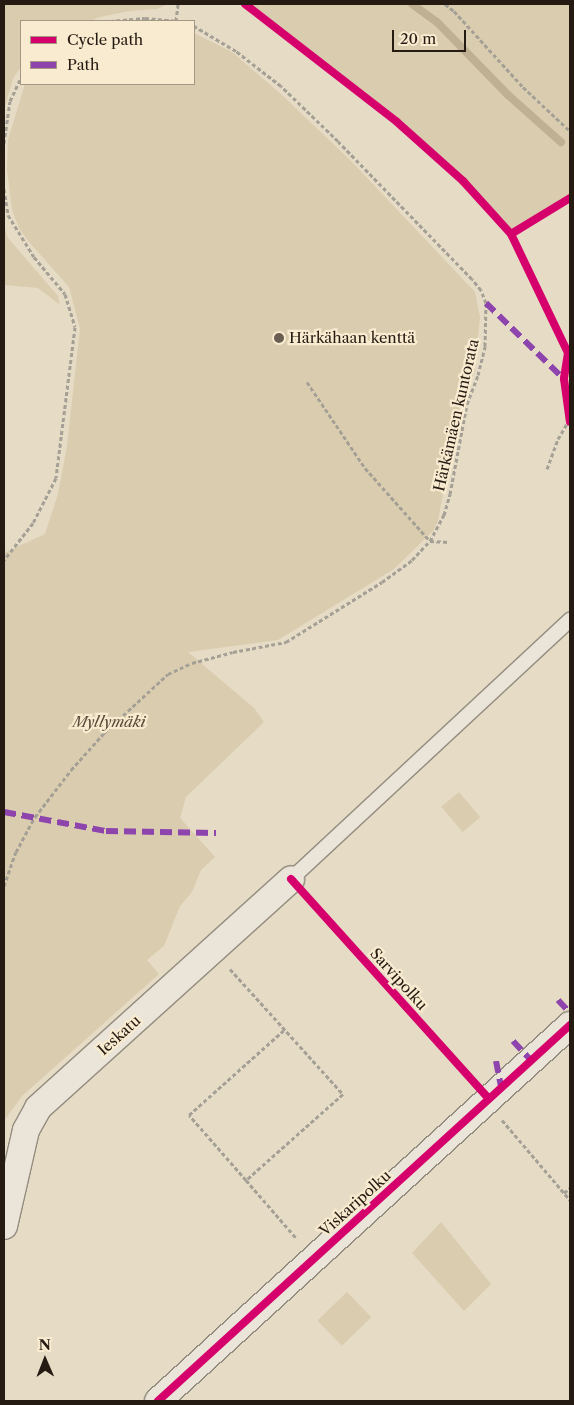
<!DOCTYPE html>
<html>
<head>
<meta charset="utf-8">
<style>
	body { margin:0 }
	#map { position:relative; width:574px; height:1405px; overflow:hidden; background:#e6dbc5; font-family:"Libre Caslon Text",serif }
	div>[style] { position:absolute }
	.green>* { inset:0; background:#daccae; transform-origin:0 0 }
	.stream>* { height:8px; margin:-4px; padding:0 4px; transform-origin:4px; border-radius:4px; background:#bfb094 }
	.path>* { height:3px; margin-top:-1.5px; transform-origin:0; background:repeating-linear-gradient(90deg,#a5a096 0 4px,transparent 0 6.5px) }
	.roads { filter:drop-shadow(1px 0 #938c7f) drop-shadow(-1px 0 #938c7f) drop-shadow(0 1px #938c7f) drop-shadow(0 -1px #938c7f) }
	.service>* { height:14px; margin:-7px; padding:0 7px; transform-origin:7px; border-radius:7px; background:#eae4d9 }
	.minor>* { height:26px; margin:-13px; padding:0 13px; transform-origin:13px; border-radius:13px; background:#eae4d9 }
	.quiet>* { height:6px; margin-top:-3px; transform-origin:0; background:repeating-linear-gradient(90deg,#8e44ad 0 12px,transparent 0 18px) }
	.cycleway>* { height:8px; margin:-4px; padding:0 4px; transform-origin:4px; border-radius:4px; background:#d6006c }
	.dots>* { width:14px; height:14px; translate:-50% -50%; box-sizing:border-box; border:2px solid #f8ebd0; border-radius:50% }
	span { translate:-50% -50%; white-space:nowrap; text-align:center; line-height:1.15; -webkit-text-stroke:4.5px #f8ebd0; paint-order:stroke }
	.poi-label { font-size:15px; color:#251b12 }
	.left { translate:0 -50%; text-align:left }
	.street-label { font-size:15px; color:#251b12 }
	.park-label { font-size:15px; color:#594c3b; font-style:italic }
	.frame { position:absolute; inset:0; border:5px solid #251b12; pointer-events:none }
	.legend { position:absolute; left:20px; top:20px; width:175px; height:65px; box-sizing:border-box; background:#f8ebd0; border:1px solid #a49884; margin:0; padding:6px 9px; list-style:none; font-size:15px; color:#251b12 }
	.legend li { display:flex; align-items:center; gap:10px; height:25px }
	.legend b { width:25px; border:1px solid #a49884 }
	.north { position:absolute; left:20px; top:1335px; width:50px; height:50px; -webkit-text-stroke:4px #f8ebd0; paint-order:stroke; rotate:359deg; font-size:14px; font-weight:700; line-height:20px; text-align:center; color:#251b12 }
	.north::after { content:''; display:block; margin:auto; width:18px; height:22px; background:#251b12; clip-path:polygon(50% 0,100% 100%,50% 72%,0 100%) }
	.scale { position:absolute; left:392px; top:30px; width:74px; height:22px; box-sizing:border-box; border:2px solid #251b12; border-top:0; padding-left:6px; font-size:15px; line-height:18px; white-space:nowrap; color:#251b12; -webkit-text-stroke:4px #f8ebd0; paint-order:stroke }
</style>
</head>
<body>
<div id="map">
	<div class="green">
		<div style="clip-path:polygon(4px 4px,168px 4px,157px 9px,129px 11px,100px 17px,90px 21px,21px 21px,21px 66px,13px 79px,4px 110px)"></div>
		<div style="clip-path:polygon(245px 4px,570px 4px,570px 198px,511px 234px,463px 181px,397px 123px)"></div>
		<div style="clip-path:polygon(194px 33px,232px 52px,282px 95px,352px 162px,475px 292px,480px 317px,475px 370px,458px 413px,438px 521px,433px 531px,394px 569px,278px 640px,188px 652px,254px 708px,264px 722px,186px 797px,180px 818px,215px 857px,201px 870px,192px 892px,180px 906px,164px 946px,147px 960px,159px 974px,22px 1096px,4px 1121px,4px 553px,45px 534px,58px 494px,67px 446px,80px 329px,69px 287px,29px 242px,19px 228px,12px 210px,7px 169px,8px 140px,25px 84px,194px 84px)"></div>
		<div style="clip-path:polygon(4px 226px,8px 238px,58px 296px,60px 305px,38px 288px,4px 285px)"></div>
		<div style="left:459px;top:792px;width:33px;height:23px;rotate:50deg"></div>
		<div style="clip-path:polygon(441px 1222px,491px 1284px,464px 1311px,412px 1253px)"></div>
		<div style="left:347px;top:1292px;width:35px;height:41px;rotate:46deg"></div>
	</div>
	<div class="stream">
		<div style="left:412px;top:4px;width:31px;rotate:36deg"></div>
		<div style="left:437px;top:22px;width:102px;rotate:45.8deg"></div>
		<div style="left:508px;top:95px;width:71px;rotate:41.6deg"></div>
	</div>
	<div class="path">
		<div style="left:445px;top:4px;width:11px;rotate:38deg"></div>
		<div style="left:454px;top:11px;width:103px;rotate:47.8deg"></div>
		<div style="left:523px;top:87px;width:64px;rotate:43.1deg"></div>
		<div style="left:110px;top:21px;width:35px;rotate:-5deg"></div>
		<div style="left:145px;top:18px;width:36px;rotate:5deg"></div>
		<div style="left:176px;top:21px;width:17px;rotate:-83deg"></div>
		<div style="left:4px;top:143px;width:42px;rotate:-81.9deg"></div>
		<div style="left:10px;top:101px;width:26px;rotate:-65deg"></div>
		<div style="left:4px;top:189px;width:26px;rotate:81deg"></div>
		<div style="left:8px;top:215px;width:49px;rotate:58.2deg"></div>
		<div style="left:34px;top:257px;width:48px;rotate:50deg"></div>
		<div style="left:65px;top:294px;width:34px;rotate:73deg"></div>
		<div style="left:75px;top:327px;width:152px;rotate:97.2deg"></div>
		<div style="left:56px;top:478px;width:51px;rotate:117.1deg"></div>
		<div style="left:33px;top:523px;width:47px;rotate:128.1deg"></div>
		<div style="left:307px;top:382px;width:104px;rotate:56deg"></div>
		<div style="left:365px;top:468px;width:98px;rotate:48.3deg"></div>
		<div style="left:430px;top:541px;width:19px;rotate:3deg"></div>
		<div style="left:547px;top:469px;width:32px;rotate:-70deg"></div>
		<div style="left:558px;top:439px;width:22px;rotate:-60deg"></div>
		<div style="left:4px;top:886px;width:36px;rotate:-71deg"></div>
		<div style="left:16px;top:852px;width:40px;rotate:-62deg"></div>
		<div style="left:35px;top:817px;width:59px;rotate:-52.5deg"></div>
		<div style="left:71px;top:770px;width:50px;rotate:-48.3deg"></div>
		<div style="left:104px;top:733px;width:87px;rotate:-42.7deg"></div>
		<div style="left:168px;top:674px;width:26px;rotate:-25deg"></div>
		<div style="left:192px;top:663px;width:42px;rotate:-15deg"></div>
		<div style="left:233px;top:652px;width:54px;rotate:-10.7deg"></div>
		<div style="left:286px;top:642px;width:113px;rotate:-32deg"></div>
		<div style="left:382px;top:582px;width:37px;rotate:-36deg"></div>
		<div style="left:412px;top:560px;width:26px;rotate:-47deg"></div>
		<div style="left:430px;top:541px;width:30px;rotate:-62deg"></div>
		<div style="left:444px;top:515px;width:22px;rotate:-74deg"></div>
		<div style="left:450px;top:494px;width:92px;rotate:-79.3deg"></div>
		<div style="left:467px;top:404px;width:31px;rotate:-69deg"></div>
		<div style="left:478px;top:375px;width:30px;rotate:-76deg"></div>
		<div style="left:485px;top:346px;width:43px;rotate:-88.7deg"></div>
		<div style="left:486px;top:303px;width:14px;rotate:-111deg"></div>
		<div style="left:481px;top:290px;width:14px;rotate:-129deg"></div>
		<div style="left:472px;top:279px;width:192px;rotate:-134.2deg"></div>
		<div style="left:338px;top:141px;width:79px;rotate:-136deg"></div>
		<div style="left:281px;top:86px;width:57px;rotate:-142.1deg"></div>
		<div style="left:236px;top:51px;width:49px;rotate:-149.2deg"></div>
		<div style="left:230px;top:969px;width:169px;rotate:47.9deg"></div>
		<div style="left:343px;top:1094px;width:130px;rotate:138.4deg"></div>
		<div style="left:246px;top:1180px;width:78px;rotate:49.2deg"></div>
		<div style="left:502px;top:1120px;width:105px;rotate:49.6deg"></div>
		<div style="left:246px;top:1180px;width:86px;rotate:-131.2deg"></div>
		<div style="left:189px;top:1115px;width:127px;rotate:-41.8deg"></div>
		<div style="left:564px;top:1193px;width:8px;rotate:-40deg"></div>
	</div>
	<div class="roads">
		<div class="service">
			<div style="left:291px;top:879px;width:381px;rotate:-42.9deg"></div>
		</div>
		<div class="minor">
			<div style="left:4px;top:1226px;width:98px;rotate:-77.1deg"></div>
			<div style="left:26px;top:1130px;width:25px;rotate:-61deg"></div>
			<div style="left:38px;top:1108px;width:341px;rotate:-42.1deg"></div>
			<div style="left:158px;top:1401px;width:558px;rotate:-42.38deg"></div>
		</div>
	</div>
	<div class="quiet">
		<div style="left:486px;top:303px;width:109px;rotate:44.3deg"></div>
		<div style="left:4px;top:812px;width:104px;rotate:10.6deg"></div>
		<div style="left:106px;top:831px;width:110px;rotate:1deg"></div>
		<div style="left:558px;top:1000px;width:18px;rotate:47deg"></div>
		<div style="left:513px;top:1041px;width:26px;rotate:47deg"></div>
		<div style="left:496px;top:1061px;width:25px;rotate:79deg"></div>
	</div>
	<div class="cycleway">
		<div style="left:245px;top:4px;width:192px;rotate:37.8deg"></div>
		<div style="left:397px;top:122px;width:89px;rotate:41.8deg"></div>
		<div style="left:463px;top:181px;width:72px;rotate:47.8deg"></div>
		<div style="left:511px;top:234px;width:132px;rotate:64.4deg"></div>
		<div style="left:568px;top:353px;width:26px;rotate:99deg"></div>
		<div style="left:564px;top:379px;width:43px;rotate:82.1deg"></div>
		<div style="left:511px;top:234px;width:69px;rotate:-31.4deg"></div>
		<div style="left:291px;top:879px;width:295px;rotate:48deg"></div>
		<div style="left:158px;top:1401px;width:558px;rotate:-42.38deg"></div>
	</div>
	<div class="dots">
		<div style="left:279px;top:338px;background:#695e51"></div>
	</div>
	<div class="poi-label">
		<span class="left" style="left:289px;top:338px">Härkähaan kenttä</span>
	</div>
	<div class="street-label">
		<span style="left:456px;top:415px;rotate:-77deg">Härkämäen kuntorata</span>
		<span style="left:399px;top:979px;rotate:48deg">Sarvipolku</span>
		<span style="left:119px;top:1035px;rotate:-42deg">Ieskatu</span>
		<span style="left:355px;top:1203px;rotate:-42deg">Viskaripolku</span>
	</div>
	<div class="park-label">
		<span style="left:109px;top:722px">Myllymäki</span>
	</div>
	<div class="frame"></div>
	<ul class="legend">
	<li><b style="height:6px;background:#d6006c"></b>Cycle path</li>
	<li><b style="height:6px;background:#8e44ad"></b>Path</li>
	</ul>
	<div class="north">N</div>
	<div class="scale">20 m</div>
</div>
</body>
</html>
